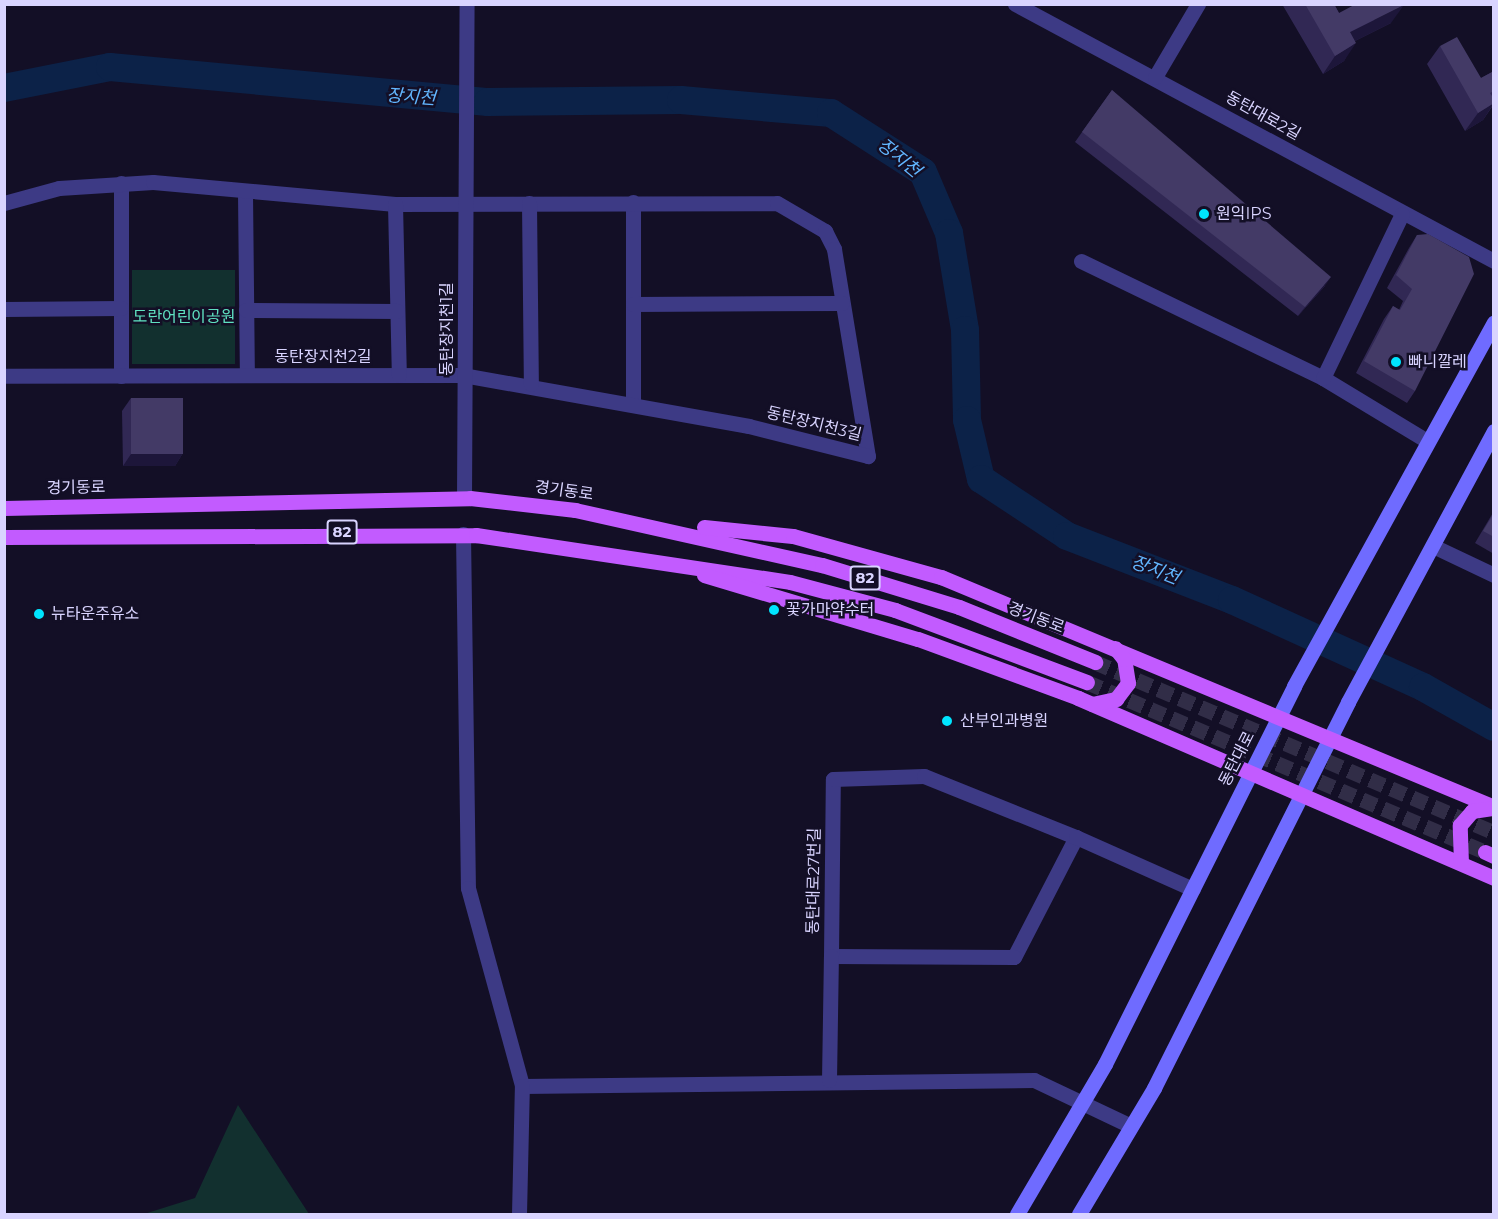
<!DOCTYPE html>
<html>
<head>
<meta charset="utf-8">
<style>
	body { margin:0 }
	#map { position:relative; width:1498px; height:1219px; overflow:hidden; background:#130f26; font-family:Montserrat,"Noto Sans KR",sans-serif }
	div>[style] { position:absolute }
	.green>* { inset:0; background:#12302f; transform-origin:0 0 }
	.river>* { height:28px; margin:-14px; padding:0 14px; transform-origin:14px; border-radius:14px; background:#0c2248 }
	.primary-tunnel>* { height:15px; margin-top:-7.5px; transform-origin:0; background:repeating-linear-gradient(90deg,#312d47 0 15px,transparent 0 23px) }
	.street>* { height:15px; margin:-7.5px; padding:0 7.5px; transform-origin:7.5px; border-radius:7.5px; background:#3d3a85 }
	.secondary>* { height:15px; margin:-7.5px; padding:0 7.5px; transform-origin:7.5px; border-radius:7.5px; background:#6f6bff }
	.primary>* { height:15px; margin:-7.5px; padding:0 7.5px; transform-origin:7.5px; border-radius:7.5px; background:#c25bff }
	.wall>* { inset:0; background:#312854 }
	.shaded-wall>* { inset:0; background:#1d163a }
	.building>* { inset:0; background:#433a66; transform-origin:0 0 }
	.dots>* { width:16px; height:16px; translate:-50% -50%; box-sizing:border-box; border:3px solid #130f26; border-radius:50% }
	span { translate:-50% -50%; white-space:nowrap; text-align:center; line-height:1.15; -webkit-text-stroke:5px #130f26; paint-order:stroke }
	.shield-label span { padding:2px 4px; background:#130f26; border:2px solid; border-radius:4px; -webkit-text-stroke-width:0 }
	.shield-label { font-size:15px; color:#d9d4ff; font-weight:700 }
	.street-label { font-size:16px; color:#d9d4ff }
	.poi-label { font-size:16px; color:#d9d4ff }
	.left { translate:0 -50%; text-align:left }
	.park-label { font-size:16px; color:#5fe0c0 }
	.water-label { font-size:18px; color:#62b6ff; font-style:italic }
	.frame { position:absolute; inset:0; border:6px solid #d9d4ff; pointer-events:none }
</style>
</head>
<body>
<div id="map">
	<div class="green">
		<div style="left:132px;top:270px;width:103px;height:94px"></div>
		<div style="clip-path:polygon(238px 1105px,309px 1214px,144px 1214px,195px 1198px)"></div>
	</div>
	<div class="river">
		<div style="left:4px;top:88px;width:108px;rotate:-11.2deg"></div>
		<div style="left:110px;top:67px;width:380px;rotate:5.3deg"></div>
		<div style="left:488px;top:102px;width:193px;rotate:-0.6deg"></div>
		<div style="left:681px;top:100px;width:151px;rotate:5deg"></div>
		<div style="left:831px;top:113px;width:109px;rotate:32.7deg"></div>
		<div style="left:923px;top:172px;width:66px;rotate:66.9deg"></div>
		<div style="left:949px;top:233px;width:98px;rotate:80.6deg"></div>
		<div style="left:965px;top:330px;width:90px;rotate:88.7deg"></div>
		<div style="left:967px;top:420px;width:61px;rotate:76.7deg"></div>
		<div style="left:981px;top:479px;width:103px;rotate:33.5deg"></div>
		<div style="left:1067px;top:536px;width:177px;rotate:21.2deg"></div>
		<div style="left:1232px;top:600px;width:210px;rotate:24.5deg"></div>
		<div style="left:1423px;top:687px;width:81px;rotate:29.4deg"></div>
	</div>
	<div class="primary-tunnel">
		<div style="left:1095px;top:662px;width:434px;rotate:23.1deg"></div>
		<div style="left:1087px;top:682px;width:433px;rotate:23.1deg"></div>
	</div>
	<div class="street">
		<div style="left:1015px;top:4px;width:544px;rotate:28.22deg"></div>
		<div style="left:1155px;top:77px;width:85px;rotate:-59.5deg"></div>
		<div style="left:121px;top:183px;width:193px;rotate:90deg"></div>
		<div style="left:245px;top:193px;width:182px;rotate:89.4deg"></div>
		<div style="left:633px;top:202px;width:202px;rotate:90deg"></div>
		<div style="left:4px;top:203px;width:57px;rotate:-15.3deg"></div>
		<div style="left:59px;top:188px;width:94px;rotate:-3.7deg"></div>
		<div style="left:153px;top:182px;width:243px;rotate:5.2deg"></div>
		<div style="left:395px;top:204px;width:382px;rotate:-0.1deg"></div>
		<div style="left:777px;top:203px;width:56px;rotate:30.3deg"></div>
		<div style="left:825px;top:231px;width:20px;rotate:63deg"></div>
		<div style="left:834px;top:249px;width:210px;rotate:80.7deg"></div>
		<div style="left:868px;top:456px;width:123px;rotate:-165.9deg"></div>
		<div style="left:749px;top:426px;width:290px;rotate:-169.9deg"></div>
		<div style="left:464px;top:375px;width:460px;rotate:179.9deg"></div>
		<div style="left:529px;top:203px;width:181px;rotate:89.4deg"></div>
		<div style="left:395px;top:204px;width:171px;rotate:88.7deg"></div>
		<div style="left:1081px;top:261px;width:269px;rotate:25.8deg"></div>
		<div style="left:1323px;top:378px;width:122px;rotate:31.2deg"></div>
		<div style="left:633px;top:304px;width:209px;rotate:-0.3deg"></div>
		<div style="left:4px;top:309px;width:117px;rotate:-0.5deg"></div>
		<div style="left:246px;top:310px;width:151px;rotate:0.4deg"></div>
		<div style="left:1323px;top:378px;width:182px;rotate:-64.3deg"></div>
		<div style="left:464px;top:498px;width:494px;rotate:-89.7deg"></div>
		<div style="left:463px;top:534px;width:354px;rotate:89.2deg"></div>
		<div style="left:468px;top:888px;width:205px;rotate:74.7deg"></div>
		<div style="left:522px;top:1086px;width:512px;rotate:-0.67deg"></div>
		<div style="left:1034px;top:1080px;width:107px;rotate:25.4deg"></div>
		<div style="left:1433px;top:546px;width:68px;rotate:25.4deg"></div>
		<div style="left:1076px;top:837px;width:135px;rotate:117.3deg"></div>
		<div style="left:1014px;top:957px;width:183px;rotate:-179.7deg"></div>
		<div style="left:831px;top:956px;width:177px;rotate:-89.4deg"></div>
		<div style="left:833px;top:779px;width:91px;rotate:-1.9deg"></div>
		<div style="left:924px;top:776px;width:164px;rotate:21.9deg"></div>
		<div style="left:1076px;top:837px;width:128px;rotate:24deg"></div>
		<div style="left:829px;top:1080px;width:124px;rotate:-89.1deg"></div>
		<div style="left:519px;top:1214px;width:128px;rotate:-88.7deg"></div>
	</div>
	<div class="secondary">
		<div style="left:1017px;top:1214px;width:174px;rotate:-59.6deg"></div>
		<div style="left:1105px;top:1064px;width:423px;rotate:-63.4deg"></div>
		<div style="left:1294px;top:686px;width:415px;rotate:-61.2deg"></div>
		<div style="left:1079px;top:1214px;width:147px;rotate:-59.2deg"></div>
		<div style="left:1154px;top:1088px;width:432px;rotate:-63.3deg"></div>
		<div style="left:1348px;top:702px;width:308px;rotate:-61.7deg"></div>
	</div>
	<div class="primary">
		<div style="left:4px;top:508px;width:466px;rotate:-1.2deg"></div>
		<div style="left:470px;top:498px;width:106px;rotate:6.5deg"></div>
		<div style="left:575px;top:510px;width:253px;rotate:12.6deg"></div>
		<div style="left:822px;top:565px;width:143px;rotate:17deg"></div>
		<div style="left:959px;top:607px;width:147px;rotate:22deg"></div>
		<div style="left:704px;top:527px;width:89px;rotate:5.8deg"></div>
		<div style="left:793px;top:536px;width:154px;rotate:15.5deg"></div>
		<div style="left:941px;top:577px;width:599px;rotate:22.58deg"></div>
		<div style="left:4px;top:537px;width:472px;rotate:-0.2deg"></div>
		<div style="left:476px;top:535px;width:317px;rotate:8.5deg"></div>
		<div style="left:790px;top:582px;width:109px;rotate:14.9deg"></div>
		<div style="left:895px;top:610px;width:205px;rotate:20.6deg"></div>
		<div style="left:704px;top:575px;width:223px;rotate:16.7deg"></div>
		<div style="left:918px;top:639px;width:171px;rotate:20.2deg"></div>
		<div style="left:1078px;top:698px;width:453px;rotate:23.4deg"></div>
		<div style="left:1092px;top:704px;width:25px;rotate:-12deg"></div>
		<div style="left:1116px;top:699px;width:20px;rotate:-53deg"></div>
		<div style="left:1128px;top:683px;width:24px;rotate:-99deg"></div>
		<div style="left:1124px;top:659px;width:14px;rotate:-129deg"></div>
		<div style="left:1485px;top:852px;width:10px;rotate:24deg"></div>
		<div style="left:1461px;top:863px;width:38px;rotate:-92deg"></div>
		<div style="left:1460px;top:825px;width:18px;rotate:-49deg"></div>
		<div style="left:1472px;top:811px;width:22px;rotate:-8deg"></div>
	</div>
	<div class="wall">
		<div style="clip-path:polygon(1282px 4px,1334px 4px,1339px 13px,1391px 23px,1355px 41px,1344px 61px,1323px 74px)"></div>
		<div style="clip-path:polygon(1440px 46px,1481px 78px,1494px 71px,1494px 104px,1483px 120px,1465px 131px,1427px 64px)"></div>
		<div style="clip-path:polygon(1112px 90px,1325px 286px,1298px 316px,1075px 142px)"></div>
		<div style="clip-path:polygon(1417px 235px,1415px 391px,1407px 403px,1356px 373px,1384px 319px,1393px 306px,1399px 310px,1403px 301px,1387px 288px,1409px 248px)"></div>
		<div style="clip-path:polygon(131px 398px,183px 453px,175px 466px,123px 466px,122px 411px)"></div>
		<div style="clip-path:polygon(1494px 511px,1494px 554px,1475px 543px)"></div>
	</div>
	<div class="shaded-wall">
		<div style="clip-path:polygon(1404px 5px,1391px 23px,1337px 50px,1350px 32px)"></div>
		<div style="clip-path:polygon(1356px 43px,1344px 61px,1323px 74px,1335px 56px)"></div>
		<div style="clip-path:polygon(1494px 103px,1483px 120px,1465px 131px,1478px 113px)"></div>
		<div style="clip-path:polygon(1331px 277px,1325px 286px,1298px 316px,1305px 307px)"></div>
		<div style="clip-path:polygon(183px 453px,175px 466px,123px 466px,131px 454px)"></div>
	</div>
	<div class="building">
		<div style="clip-path:polygon(1305px 4px,1334px 4px,1339px 13px,1356px 4px,1404px 5px,1350px 32px,1356px 43px,1335px 56px)"></div>
		<div style="clip-path:polygon(1457px 37px,1481px 78px,1494px 71px,1494px 91px,1490px 93px,1494px 99px,1494px 103px,1478px 113px,1440px 46px)"></div>
		<div style="clip-path:polygon(1112px 90px,1331px 277px,1305px 307px,1082px 132px)"></div>
		<div style="clip-path:polygon(1428px 234px,1469px 257px,1474px 274px,1415px 391px,1364px 361px,1393px 306px,1400px 310px,1412px 289px,1396px 275px,1417px 235px)"></div>
		<div style="left:131px;top:398px;width:52px;height:56px"></div>
		<div style="clip-path:polygon(1494px 513px,1494px 537px,1483px 531px)"></div>
	</div>
	<div class="dots">
		<div style="left:1204px;top:214px;background:#00e5ff"></div>
		<div style="left:1396px;top:362px;background:#00e5ff"></div>
		<div style="left:774px;top:610px;background:#00e5ff"></div>
		<div style="left:39px;top:614px;background:#00e5ff"></div>
		<div style="left:947px;top:721px;background:#00e5ff"></div>
	</div>
	<div class="shield-label">
		<span style="left:342px;top:532px">82</span>
		<span style="left:865px;top:578px">82</span>
	</div>
	<div class="street-label">
		<span style="left:1263px;top:116px;rotate:29deg">동탄대로2길</span>
		<span style="left:447px;top:329px;rotate:-90deg">동탄장지천1길</span>
		<span style="left:323px;top:357px">동탄장지천2길</span>
		<span style="left:814px;top:424px;rotate:14deg">동탄장지천3길</span>
		<span style="left:76px;top:488px;rotate:-1deg">경기동로</span>
		<span style="left:564px;top:491px;rotate:8deg">경기동로</span>
		<span style="left:1036px;top:618px;rotate:21deg">경기동로</span>
		<span style="left:1237px;top:759px;rotate:-63deg">동탄대로</span>
		<span style="left:814px;top:881px;rotate:-89deg">동탄대로27번길</span>
	</div>
	<div class="poi-label">
		<span class="left" style="left:1216px;top:214px">원익IPS</span>
		<span class="left" style="left:1408px;top:362px">빠니깔레</span>
		<span class="left" style="left:786px;top:610px">꽃가마약수터</span>
		<span class="left" style="left:51px;top:614px">뉴타운주유소</span>
		<span class="left" style="left:960px;top:721px">산부인과병원</span>
	</div>
	<div class="park-label">
		<span style="left:184px;top:317px">도란어린이공원</span>
	</div>
	<div class="water-label">
		<span style="left:411px;top:97px;rotate:4deg">장지천</span>
		<span style="left:899px;top:158px;rotate:39deg">장지천</span>
		<span style="left:1155px;top:570px;rotate:21deg">장지천</span>
	</div>
	<div class="frame"></div>
</div>
</body>
</html>
